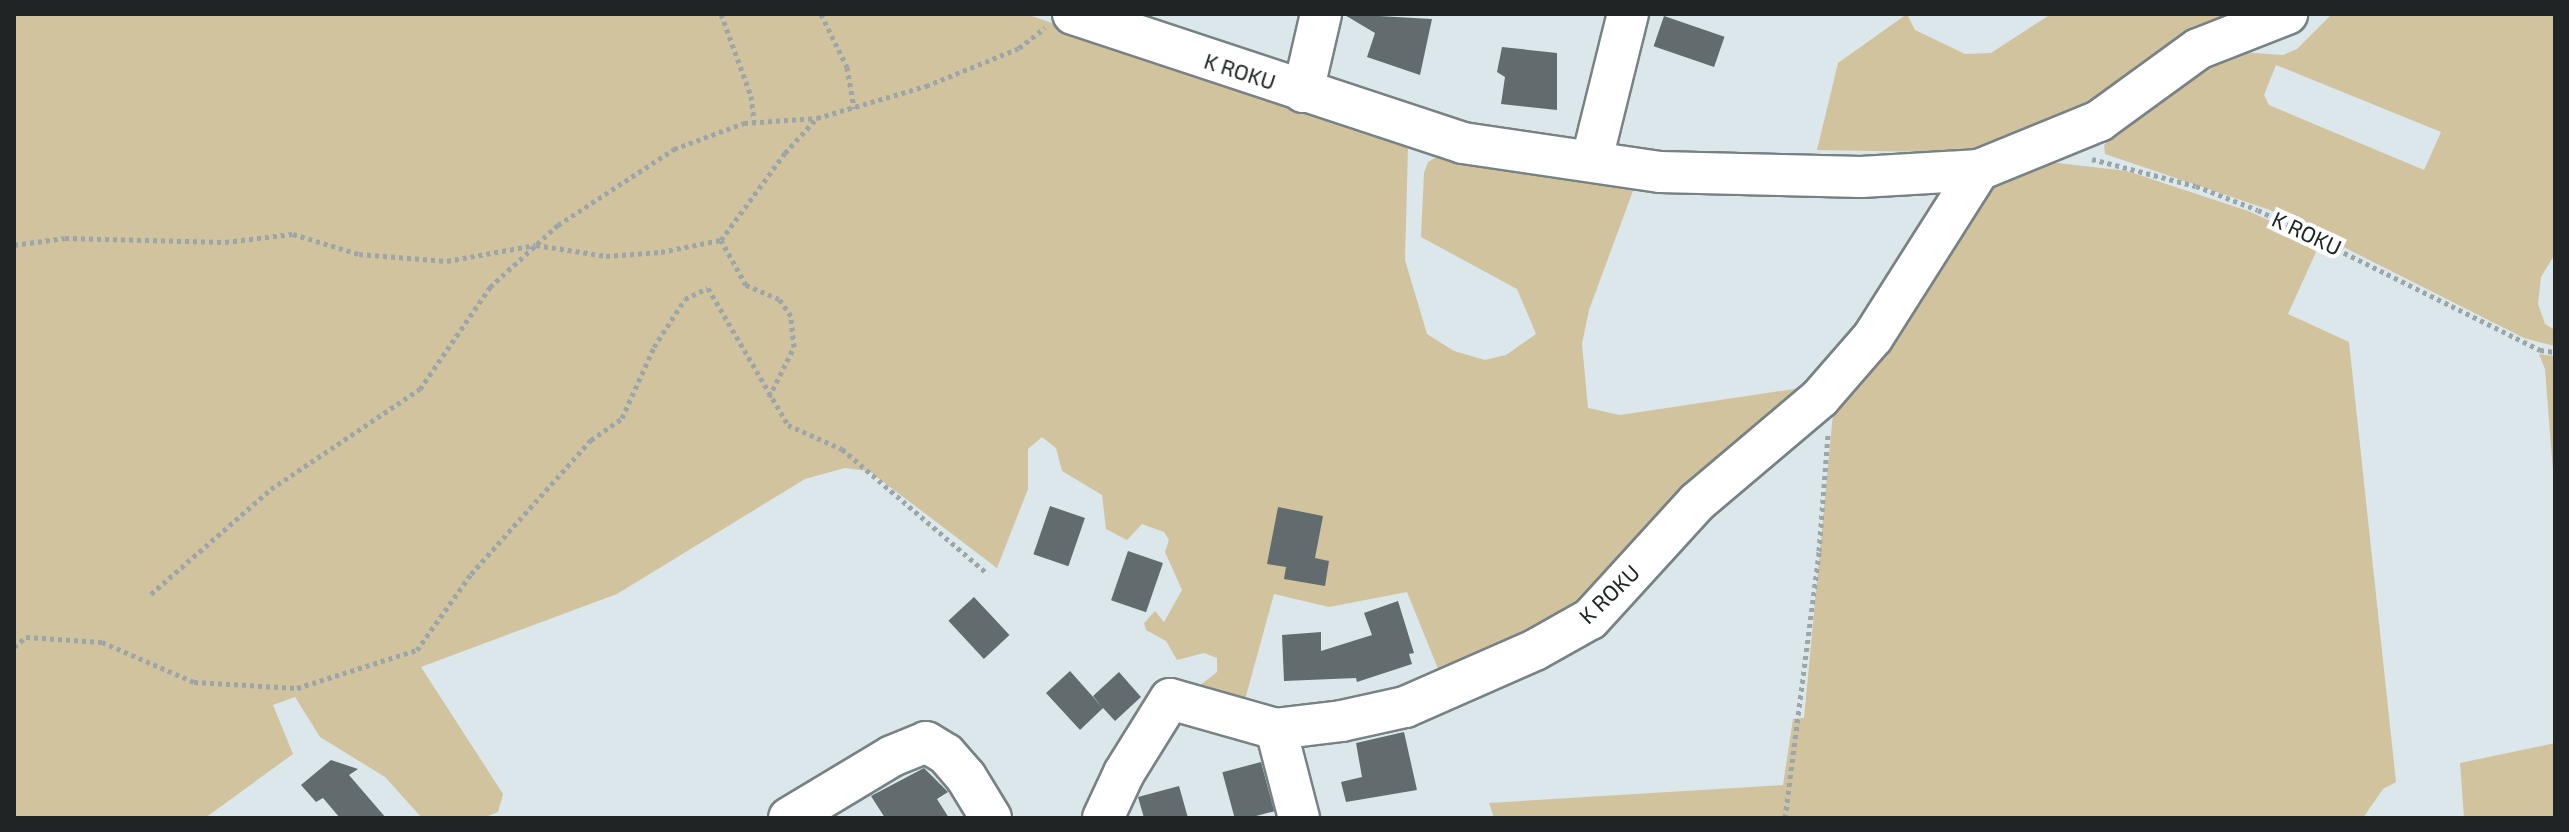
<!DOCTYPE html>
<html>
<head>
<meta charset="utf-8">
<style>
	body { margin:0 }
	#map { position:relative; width:2569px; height:832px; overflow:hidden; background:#dbe7ea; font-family:"Exo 2",sans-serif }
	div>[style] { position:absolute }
	.green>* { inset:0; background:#d1c39e }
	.building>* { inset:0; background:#626c6f; transform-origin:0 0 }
	.path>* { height:5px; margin-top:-2.5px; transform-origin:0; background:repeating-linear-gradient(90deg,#9ca5a8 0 4px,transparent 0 8px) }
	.roads { filter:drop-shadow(2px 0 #788285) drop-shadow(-2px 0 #788285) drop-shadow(0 2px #788285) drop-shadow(0 -2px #788285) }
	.minor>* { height:40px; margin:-20px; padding:0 20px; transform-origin:20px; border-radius:20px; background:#fff }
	span { translate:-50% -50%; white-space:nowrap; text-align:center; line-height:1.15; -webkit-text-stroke:8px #fff; paint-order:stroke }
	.street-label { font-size:22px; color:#202425 }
	.frame { position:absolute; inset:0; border:16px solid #202425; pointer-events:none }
</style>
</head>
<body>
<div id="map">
	<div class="green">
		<div style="clip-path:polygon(14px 14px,1026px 14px,1408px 147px,1405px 260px,1427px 334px,1454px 351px,1485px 360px,1506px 355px,1536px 334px,1517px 289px,1421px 237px,1424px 173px,1428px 162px,1440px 155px,1637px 180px,1589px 310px,1582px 344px,1588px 408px,1620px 415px,1821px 385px,1570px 623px,1443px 681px,1407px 592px,1329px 607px,1274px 594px,1243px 707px,1194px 690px,1217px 672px,1217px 658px,1204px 653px,1177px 660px,1166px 641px,1146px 630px,1144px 623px,1155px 611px,1164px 622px,1182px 590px,1165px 552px,1169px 540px,1164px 532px,1142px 524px,1127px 540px,1106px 529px,1102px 495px,1062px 471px,1056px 448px,1042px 437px,1028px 449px,1028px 489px,997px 568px,869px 471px,845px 468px,805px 479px,617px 594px,421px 667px,503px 794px,498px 812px,483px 818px,422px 818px,385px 777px,320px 737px,295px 697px,273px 705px,293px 754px,205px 818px,14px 818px)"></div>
		<div style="clip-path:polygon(1907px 14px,1915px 30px,1965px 54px,1991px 53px,2051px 14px,2234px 14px,2175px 42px,2067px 118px,1988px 153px,1817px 150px,1838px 63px)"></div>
		<div style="clip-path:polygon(evenodd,2332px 14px,2555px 14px,2555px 254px,2541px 277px,2538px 304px,2545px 324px,2555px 330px,2555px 346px,2524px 338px,2270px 210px,2105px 154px,2104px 145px,2126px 124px,2221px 60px,2241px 52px,2283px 55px,2297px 49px,2332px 14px,2276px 65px,2441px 132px,2424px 170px,2269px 105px,2264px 95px,2276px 65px)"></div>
		<div style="clip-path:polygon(2049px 162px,2127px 171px,2248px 211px,2320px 243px,2288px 314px,2349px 342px,2396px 782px,2383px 789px,2363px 818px,1494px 818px,1489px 803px,1783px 785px,1793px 719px,1804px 718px,1834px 403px,1958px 220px,2000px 183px)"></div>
		<div style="clip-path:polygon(2539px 354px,2555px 356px,2555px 497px,2545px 369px)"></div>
		<div style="clip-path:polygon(2555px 743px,2555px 818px,2464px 818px,2460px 763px)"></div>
	</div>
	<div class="building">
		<div style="clip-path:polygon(1343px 14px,1432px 19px,1420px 75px,1367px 57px,1375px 33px)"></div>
		<div style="left:1664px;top:16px;width:64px;height:32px;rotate:19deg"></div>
		<div style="clip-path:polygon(1502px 47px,1557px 53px,1557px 110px,1501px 104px,1505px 77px,1497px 72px)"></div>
		<div style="left:1050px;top:506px;width:37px;height:51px;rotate:19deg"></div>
		<div style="clip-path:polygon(1278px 507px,1323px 516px,1315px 558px,1329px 561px,1325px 586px,1284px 579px,1286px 567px,1267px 564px)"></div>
		<div style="left:1128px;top:551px;width:37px;height:52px;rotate:19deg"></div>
		<div style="left:974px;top:597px;width:52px;height:35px;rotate:47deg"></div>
		<div style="clip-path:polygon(1398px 601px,1414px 653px,1409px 654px,1412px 664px,1357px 682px,1356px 678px,1284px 681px,1282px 635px,1321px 632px,1321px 651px,1372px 635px,1364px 613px)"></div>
		<div style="clip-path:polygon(1070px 671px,1102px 707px,1093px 696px,1119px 672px,1141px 697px,1115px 721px,1103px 708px,1080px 730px,1046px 693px)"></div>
		<div style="clip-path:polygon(1404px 732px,1417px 790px,1346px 802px,1341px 782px,1362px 777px,1356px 743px)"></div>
		<div style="clip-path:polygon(331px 760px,358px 769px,349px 775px,386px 818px,340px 818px,323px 798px,316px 802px,301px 785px)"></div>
		<div style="left:1261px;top:762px;width:51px;height:40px;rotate:75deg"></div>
		<div style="clip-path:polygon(924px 768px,948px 792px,937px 799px,949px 818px,885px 818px,871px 796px)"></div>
		<div style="clip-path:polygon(1179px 786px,1188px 818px,1144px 818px,1138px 797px)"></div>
	</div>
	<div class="path">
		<div style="left:721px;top:14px;width:87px;rotate:69.9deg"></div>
		<div style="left:751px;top:96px;width:26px;rotate:83deg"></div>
		<div style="left:821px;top:14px;width:59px;rotate:63.9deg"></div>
		<div style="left:847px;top:67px;width:42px;rotate:80.3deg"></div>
		<div style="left:2092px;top:159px;width:107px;rotate:14.6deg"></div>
		<div style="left:2196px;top:186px;width:66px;rotate:21.2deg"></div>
		<div style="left:2258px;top:210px;width:315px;rotate:26.4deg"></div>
		<div style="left:2540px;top:350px;width:15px;rotate:8deg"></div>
		<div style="left:14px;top:245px;width:51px;rotate:-7.8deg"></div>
		<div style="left:65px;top:238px;width:160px;rotate:1.4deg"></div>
		<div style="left:225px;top:242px;width:68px;rotate:-6.7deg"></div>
		<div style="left:293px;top:234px;width:69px;rotate:16.9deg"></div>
		<div style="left:359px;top:254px;width:88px;rotate:4.5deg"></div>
		<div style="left:447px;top:261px;width:90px;rotate:-10.2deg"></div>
		<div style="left:536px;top:245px;width:71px;rotate:8.9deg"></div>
		<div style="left:606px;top:256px;width:55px;rotate:-4.2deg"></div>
		<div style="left:661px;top:252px;width:61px;rotate:-11.3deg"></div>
		<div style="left:769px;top:397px;width:56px;rotate:-63.4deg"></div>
		<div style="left:794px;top:347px;width:31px;rotate:-96deg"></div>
		<div style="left:791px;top:316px;width:21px;rotate:-125deg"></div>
		<div style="left:779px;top:299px;width:36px;rotate:-157deg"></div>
		<div style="left:746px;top:285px;width:51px;rotate:-119.1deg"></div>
		<div style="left:721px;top:240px;width:108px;rotate:-53.7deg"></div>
		<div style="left:785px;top:153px;width:47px;rotate:-47.6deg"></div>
		<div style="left:817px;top:118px;width:114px;rotate:-16.4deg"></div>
		<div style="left:926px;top:86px;width:100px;rotate:-22.2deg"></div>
		<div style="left:1019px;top:48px;width:33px;rotate:-38deg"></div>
		<div style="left:151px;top:594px;width:159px;rotate:-41.2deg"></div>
		<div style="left:271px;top:489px;width:179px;rotate:-33.9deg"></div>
		<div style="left:420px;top:389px;width:124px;rotate:-55.5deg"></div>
		<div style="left:490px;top:287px;width:92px;rotate:-42.4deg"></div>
		<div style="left:558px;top:225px;width:139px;rotate:-33.2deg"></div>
		<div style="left:674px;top:149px;width:75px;rotate:-20.4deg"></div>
		<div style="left:744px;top:123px;width:73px;rotate:-3.9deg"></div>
		<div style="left:14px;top:647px;width:16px;rotate:-40deg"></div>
		<div style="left:26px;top:637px;width:76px;rotate:3.8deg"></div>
		<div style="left:102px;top:642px;width:100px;rotate:23.5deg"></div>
		<div style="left:194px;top:682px;width:103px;rotate:3.3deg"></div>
		<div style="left:297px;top:688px;width:126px;rotate:-17.6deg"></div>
		<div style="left:417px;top:650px;width:93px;rotate:-54.6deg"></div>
		<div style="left:471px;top:574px;width:180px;rotate:-48.2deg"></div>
		<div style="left:591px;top:440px;width:38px;rotate:-35deg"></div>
		<div style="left:622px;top:418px;width:78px;rotate:-65.7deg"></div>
		<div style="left:654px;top:347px;width:57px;rotate:-57.1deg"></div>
		<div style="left:685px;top:299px;width:25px;rotate:-26deg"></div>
		<div style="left:708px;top:288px;width:159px;rotate:59.7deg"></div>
		<div style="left:788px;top:425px;width:59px;rotate:24deg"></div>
		<div style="left:842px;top:449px;width:192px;rotate:40.6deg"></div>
		<div style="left:1785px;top:818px;width:269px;rotate:-82.7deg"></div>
		<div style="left:1819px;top:551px;width:118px;rotate:-85.6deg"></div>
	</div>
	<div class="roads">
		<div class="minor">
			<div style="left:1073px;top:14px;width:411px;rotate:18.3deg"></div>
			<div style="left:1463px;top:143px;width:199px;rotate:8.4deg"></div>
			<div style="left:1660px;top:172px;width:201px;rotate:1.4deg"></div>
			<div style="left:1861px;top:177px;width:118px;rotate:-3.4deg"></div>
			<div style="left:1979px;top:170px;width:198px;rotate:122.4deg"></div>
			<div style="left:1873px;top:337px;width:81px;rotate:131deg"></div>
			<div style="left:1820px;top:398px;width:161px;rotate:139.8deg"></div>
			<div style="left:1697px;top:502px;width:159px;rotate:132.4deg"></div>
			<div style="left:1590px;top:619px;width:63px;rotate:150.6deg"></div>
			<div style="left:1535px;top:650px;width:142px;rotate:156.3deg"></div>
			<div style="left:1405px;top:707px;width:65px;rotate:167.5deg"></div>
			<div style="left:1342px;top:721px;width:66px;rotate:173.1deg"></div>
			<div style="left:1276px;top:729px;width:110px;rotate:-164.2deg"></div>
			<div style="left:1170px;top:699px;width:87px;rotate:121.9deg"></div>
			<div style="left:1124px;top:773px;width:50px;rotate:115deg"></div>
			<div style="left:1303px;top:92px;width:80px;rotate:-77deg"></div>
			<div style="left:1592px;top:159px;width:149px;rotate:-76.1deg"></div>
			<div style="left:1979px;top:170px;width:130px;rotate:-22.2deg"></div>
			<div style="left:2099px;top:121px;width:122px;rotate:-36deg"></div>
			<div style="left:2198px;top:49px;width:96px;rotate:-21.5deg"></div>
			<div style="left:1276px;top:729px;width:92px;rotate:75.5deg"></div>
			<div style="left:789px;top:818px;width:120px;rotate:-31deg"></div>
			<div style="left:892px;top:756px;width:37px;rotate:-22deg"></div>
			<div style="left:926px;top:742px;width:23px;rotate:31deg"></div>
			<div style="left:946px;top:754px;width:30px;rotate:49deg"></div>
			<div style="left:966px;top:777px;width:48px;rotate:58.6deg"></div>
		</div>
	</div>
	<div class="street-label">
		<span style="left:1240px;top:71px;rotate:18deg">K ROKU</span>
		<span style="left:2307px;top:233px;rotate:25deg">K ROKU</span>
		<span style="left:1609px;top:594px;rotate:-44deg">K ROKU</span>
	</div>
	<div class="frame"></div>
</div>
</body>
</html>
